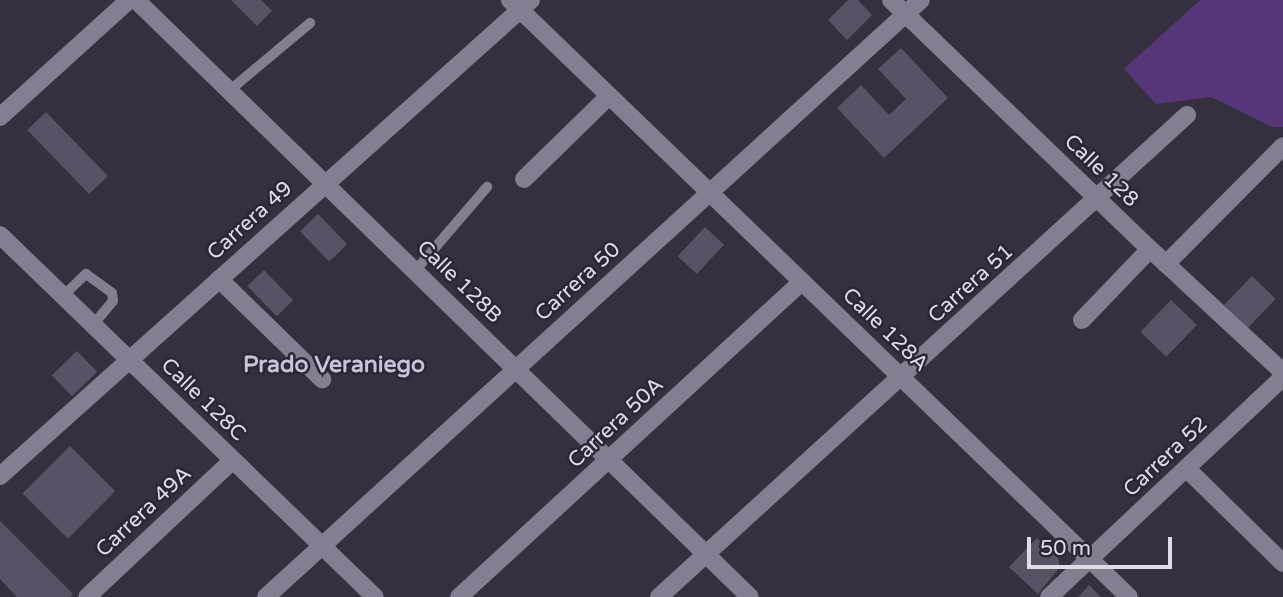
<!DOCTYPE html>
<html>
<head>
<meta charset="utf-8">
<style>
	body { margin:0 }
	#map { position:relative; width:1283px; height:597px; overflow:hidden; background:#362f3f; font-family:"Varela Round",sans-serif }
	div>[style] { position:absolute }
	.green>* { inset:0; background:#563679 }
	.building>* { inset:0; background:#595264; transform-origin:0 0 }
	.lane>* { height:10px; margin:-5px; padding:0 5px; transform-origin:5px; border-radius:5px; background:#857d90 }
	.street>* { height:18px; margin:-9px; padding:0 9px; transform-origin:9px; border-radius:9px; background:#857d90 }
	span { translate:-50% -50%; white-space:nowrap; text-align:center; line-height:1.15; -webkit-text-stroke:5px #2c2535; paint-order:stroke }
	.street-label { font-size:21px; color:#e0dce7 }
	.neighbourhood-label { font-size:23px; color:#cbc2d8; font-weight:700 }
	.scale { position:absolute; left:1027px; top:537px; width:145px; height:32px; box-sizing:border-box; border:4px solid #e0dce7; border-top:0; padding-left:9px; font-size:21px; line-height:24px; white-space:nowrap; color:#e0dce7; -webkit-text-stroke:5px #2c2535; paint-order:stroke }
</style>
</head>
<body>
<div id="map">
	<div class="green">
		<div style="clip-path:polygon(1200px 0,1283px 0,1283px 127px,1272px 127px,1211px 97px,1156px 104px,1124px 69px)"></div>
	</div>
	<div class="building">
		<div style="clip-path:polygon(231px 0,261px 0,272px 11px,257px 26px)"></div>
		<div style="clip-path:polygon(848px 0,858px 0,872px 15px,847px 40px,828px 20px)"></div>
		<div style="clip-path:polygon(901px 48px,948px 98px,884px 158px,837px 108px,861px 85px,889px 115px,906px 99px,878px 69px)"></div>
		<div style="left:46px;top:112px;width:89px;height:26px;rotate:46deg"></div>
		<div style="left:318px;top:214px;width:42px;height:25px;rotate:46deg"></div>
		<div style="left:705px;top:227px;width:26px;height:40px;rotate:43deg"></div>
		<div style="left:264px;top:270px;width:42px;height:23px;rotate:46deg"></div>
		<div style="left:1252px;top:276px;width:33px;height:40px;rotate:44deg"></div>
		<div style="left:1171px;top:300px;width:36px;height:44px;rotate:44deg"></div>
		<div style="left:77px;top:351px;width:29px;height:35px;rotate:46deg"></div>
		<div style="left:70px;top:446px;width:64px;height:67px;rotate:45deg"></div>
		<div style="clip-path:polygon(0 521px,73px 594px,70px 597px,17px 597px,0 579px)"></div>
		<div style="clip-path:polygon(1037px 538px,1058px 558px,1060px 567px,1038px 594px,1009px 567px)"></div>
		<div style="clip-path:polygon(1089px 585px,1101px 597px,1078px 597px)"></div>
	</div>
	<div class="lane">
		<div style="left:229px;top:91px;width:106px;rotate:-40deg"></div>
		<div style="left:415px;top:271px;width:111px;rotate:-49.4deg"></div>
		<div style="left:63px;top:296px;width:32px;rotate:-44deg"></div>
		<div style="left:86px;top:274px;width:32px;rotate:36deg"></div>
		<div style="left:112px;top:293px;width:8px;rotate:83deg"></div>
		<div style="left:113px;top:301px;width:31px;rotate:130deg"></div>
	</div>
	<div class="street">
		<div style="left:136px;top:0;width:856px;rotate:44.2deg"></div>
		<div style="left:510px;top:0;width:860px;rotate:43.96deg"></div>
		<div style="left:891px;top:0;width:359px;rotate:43.9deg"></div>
		<div style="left:1150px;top:249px;width:181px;rotate:42.8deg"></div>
		<div style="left:0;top:117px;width:174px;rotate:-42.2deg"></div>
		<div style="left:524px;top:179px;width:119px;rotate:-44.3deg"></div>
		<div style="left:0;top:235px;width:521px;rotate:43.99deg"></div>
		<div style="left:1166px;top:264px;width:166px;rotate:-45.2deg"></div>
		<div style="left:219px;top:279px;width:144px;rotate:44.2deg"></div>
		<div style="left:1082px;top:320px;width:98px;rotate:-46.2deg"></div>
		<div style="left:1187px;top:469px;width:134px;rotate:44.4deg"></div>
		<div style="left:0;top:476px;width:713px;rotate:-41.87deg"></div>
		<div style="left:87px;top:597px;width:200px;rotate:-43.2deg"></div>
		<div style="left:266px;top:597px;width:886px;rotate:-42.35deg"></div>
		<div style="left:459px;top:597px;width:466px;rotate:-42.6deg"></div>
		<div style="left:659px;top:597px;width:715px;rotate:-42.39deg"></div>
		<div style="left:1049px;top:597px;width:321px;rotate:-43.2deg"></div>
	</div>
	<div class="street-label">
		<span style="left:1101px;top:171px;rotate:44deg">Calle 128</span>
		<span style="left:250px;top:221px;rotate:-42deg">Carrera 49</span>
		<span style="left:459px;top:282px;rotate:44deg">Calle 128B</span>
		<span style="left:578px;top:282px;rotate:-42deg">Carrera 50</span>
		<span style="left:971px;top:284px;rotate:-42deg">Carrera 51</span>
		<span style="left:885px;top:330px;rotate:44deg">Calle 128A</span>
		<span style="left:203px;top:400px;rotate:44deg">Calle 128C</span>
		<span style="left:616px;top:423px;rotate:-43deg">Carrera 50A</span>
		<span style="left:1166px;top:457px;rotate:-43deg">Carrera 52</span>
		<span style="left:144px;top:512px;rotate:-43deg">Carrera 49A</span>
	</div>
	<div class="neighbourhood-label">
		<span style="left:334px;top:365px">Prado Veraniego</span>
	</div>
	<div class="scale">50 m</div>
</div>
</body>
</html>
